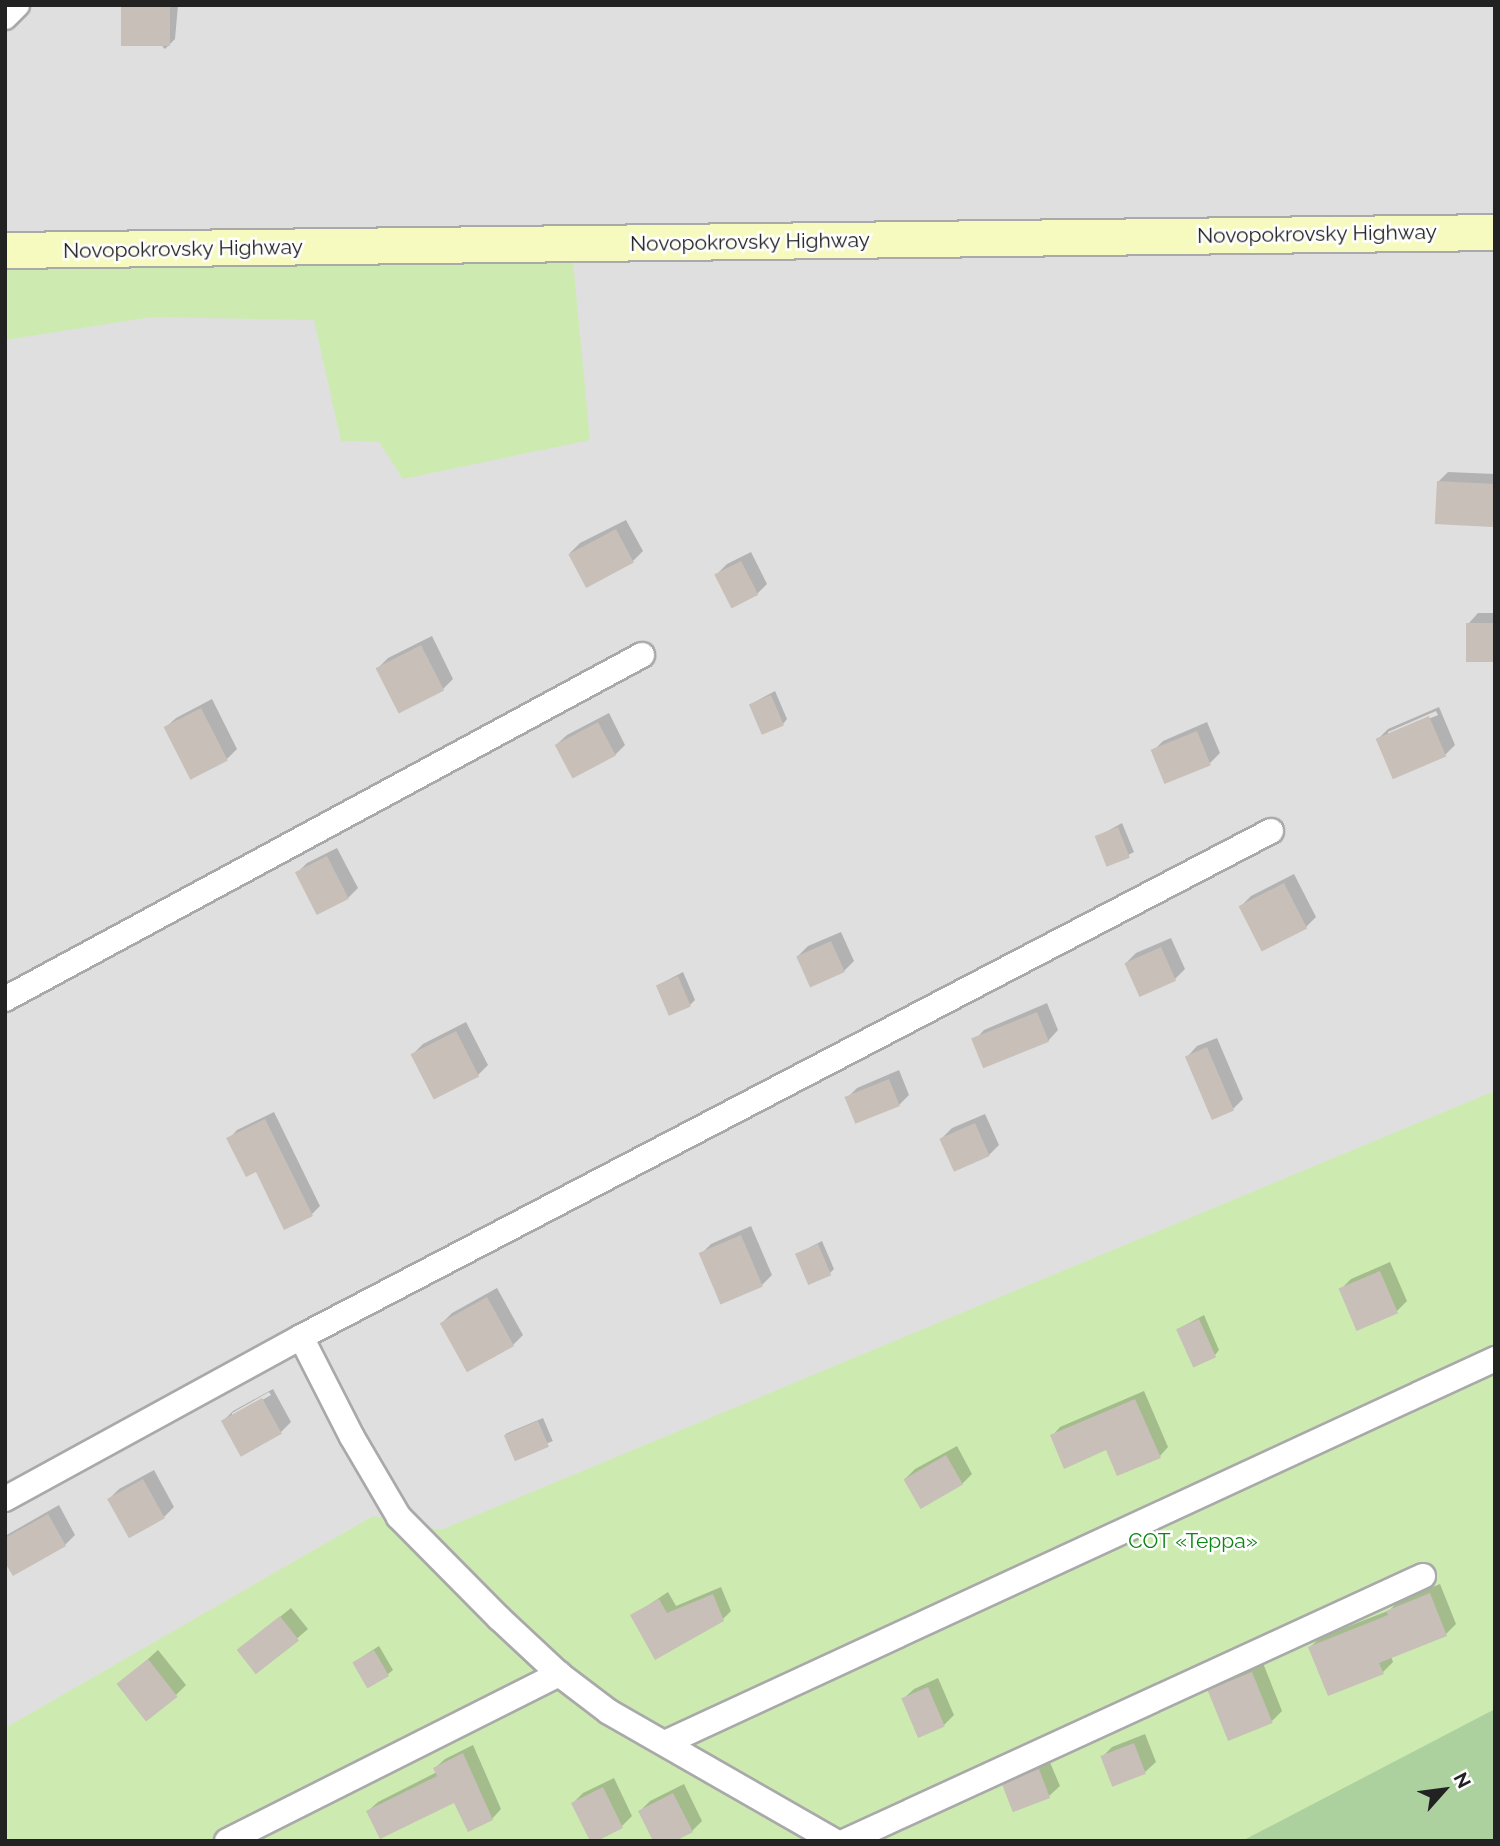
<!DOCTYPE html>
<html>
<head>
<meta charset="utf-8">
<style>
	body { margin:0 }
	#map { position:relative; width:1500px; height:1846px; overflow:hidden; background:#f2efe9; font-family:Raleway,sans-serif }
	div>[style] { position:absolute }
	.residential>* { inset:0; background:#e0dfdf; transform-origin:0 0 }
	.grass>* { inset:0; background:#cdebb0 }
	.forest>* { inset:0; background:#add19e }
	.shadow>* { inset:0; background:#0003; transform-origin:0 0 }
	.building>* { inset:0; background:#c7bfb8; transform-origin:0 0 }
	.roads { filter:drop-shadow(2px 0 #a9a9a9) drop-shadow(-2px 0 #a9a9a9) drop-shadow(0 2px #a9a9a9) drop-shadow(0 -2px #a9a9a9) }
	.minor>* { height:24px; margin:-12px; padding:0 12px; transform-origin:12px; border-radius:12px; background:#fff }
	.secondary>* { height:35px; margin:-17.5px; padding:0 17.5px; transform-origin:17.5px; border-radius:17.5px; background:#f7fabf }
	span { translate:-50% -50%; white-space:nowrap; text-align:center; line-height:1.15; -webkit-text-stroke:5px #fff; paint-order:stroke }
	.street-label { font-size:21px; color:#222 }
	.park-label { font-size:21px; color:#0c8416 }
	.frame { position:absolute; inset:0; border:7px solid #222; pointer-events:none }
	.north { position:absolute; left:1409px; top:1755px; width:70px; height:70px; -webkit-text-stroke:5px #fff; paint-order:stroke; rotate:62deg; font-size:19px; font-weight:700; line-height:28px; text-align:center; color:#222 }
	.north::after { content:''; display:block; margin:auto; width:24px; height:32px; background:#222; clip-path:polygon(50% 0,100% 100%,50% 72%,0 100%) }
</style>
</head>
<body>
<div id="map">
	<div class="residential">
		<div style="left:5px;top:5px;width:1490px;height:1836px"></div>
	</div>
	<div class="grass">
		<div style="clip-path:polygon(573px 261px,590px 440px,403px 479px,379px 442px,341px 441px,314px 320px,152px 317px,5px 340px,5px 268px)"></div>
		<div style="clip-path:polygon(1492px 1092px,1495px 1105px,1495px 1841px,5px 1841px,5px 1728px,373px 1516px,441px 1530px)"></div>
	</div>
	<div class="forest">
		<div style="clip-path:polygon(1495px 1709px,1495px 1841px,1242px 1841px)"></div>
	</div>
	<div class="shadow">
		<div style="clip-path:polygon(123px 5px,178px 5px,175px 39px,165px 49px)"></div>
		<div style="clip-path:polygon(1448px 472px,1495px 474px,1495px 524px,1438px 482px)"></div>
		<div style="clip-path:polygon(626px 520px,643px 551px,633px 561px,570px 553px,580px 543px)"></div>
		<div style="clip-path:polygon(751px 552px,767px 584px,757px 594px,716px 575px,727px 564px)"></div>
		<div style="clip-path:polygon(1478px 613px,1495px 613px,1495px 660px,1468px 624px)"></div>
		<div style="clip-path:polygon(432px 636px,453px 679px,443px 689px,400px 711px,378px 668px,388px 658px)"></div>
		<div style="clip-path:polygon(775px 691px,787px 719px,783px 724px,751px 704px)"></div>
		<div style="clip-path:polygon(212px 699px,237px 749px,227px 759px,165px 728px,176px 718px)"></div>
		<div style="clip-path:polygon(evenodd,1439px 707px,1455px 745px,1445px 755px,1378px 739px,1388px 729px,1439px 707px,1436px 711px,1438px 715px,1388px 736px,1388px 732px,1436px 711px)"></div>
		<div style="clip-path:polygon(609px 713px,625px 745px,615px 755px,556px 745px,567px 735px)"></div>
		<div style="clip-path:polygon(1207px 722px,1220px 753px,1210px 763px,1166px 782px,1153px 751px,1163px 741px)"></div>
		<div style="clip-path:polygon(1122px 823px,1134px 852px,1109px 865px,1097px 837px)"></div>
		<div style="clip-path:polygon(337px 848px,358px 888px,348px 898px,297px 873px,307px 863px)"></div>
		<div style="clip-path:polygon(1294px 874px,1316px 917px,1306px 927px,1241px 906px,1251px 896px)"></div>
		<div style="clip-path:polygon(841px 932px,854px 961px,844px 971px,798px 956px,808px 946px)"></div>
		<div style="clip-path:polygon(1171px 938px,1185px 969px,1175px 979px,1126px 963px,1136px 953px)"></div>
		<div style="clip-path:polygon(683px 972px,695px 1000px,690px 1005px,658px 985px)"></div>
		<div style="clip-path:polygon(1047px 1003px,1058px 1030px,1048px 1041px,974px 1041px,984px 1030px)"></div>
		<div style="clip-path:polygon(466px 1022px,488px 1065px,478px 1075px,413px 1054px,423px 1044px)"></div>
		<div style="clip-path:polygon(1217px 1038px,1243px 1099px,1233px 1109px,1187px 1057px,1197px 1046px)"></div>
		<div style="clip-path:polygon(899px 1070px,909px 1095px,899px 1105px,847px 1098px,857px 1088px)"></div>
		<div style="clip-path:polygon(274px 1112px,320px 1206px,312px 1214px,256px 1170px,229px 1139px,237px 1130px)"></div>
		<div style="clip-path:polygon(985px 1114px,999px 1145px,989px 1155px,941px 1139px,952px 1128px)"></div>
		<div style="clip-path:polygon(751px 1226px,772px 1275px,762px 1285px,701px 1254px,711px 1244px)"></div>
		<div style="clip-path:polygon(822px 1241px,834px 1269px,830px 1273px,797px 1254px)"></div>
		<div style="clip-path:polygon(1390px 1262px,1407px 1301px,1397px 1311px,1341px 1289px,1351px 1279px)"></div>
		<div style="clip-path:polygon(497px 1288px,523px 1335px,513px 1345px,442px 1323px,452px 1313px)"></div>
		<div style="clip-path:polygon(1204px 1315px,1219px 1350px,1215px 1355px,1178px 1329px)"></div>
		<div style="clip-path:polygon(evenodd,273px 1389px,291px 1422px,281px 1432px,223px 1421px,233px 1411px,273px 1389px,269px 1392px,271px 1395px,232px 1417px,232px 1413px,269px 1392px)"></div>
		<div style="clip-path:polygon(1144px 1391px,1168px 1447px,1160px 1456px,1052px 1436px,1060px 1427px)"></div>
		<div style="left:543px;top:1418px;width:25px;height:41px;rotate:67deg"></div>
		<div style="clip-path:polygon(957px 1446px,972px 1474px,962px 1484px,905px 1479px,915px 1469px)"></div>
		<div style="clip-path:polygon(154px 1470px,174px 1507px,164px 1517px,109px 1499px,119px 1489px)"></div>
		<div style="clip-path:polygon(59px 1505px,75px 1535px,65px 1545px,13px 1574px,5px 1559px,5px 1536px)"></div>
		<div style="clip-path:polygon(1440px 1584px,1456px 1624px,1446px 1634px,1391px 1656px,1393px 1662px,1383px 1672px,1310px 1647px,1321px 1637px,1390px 1610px,1398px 1601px)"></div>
		<div style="clip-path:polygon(721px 1587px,731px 1611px,723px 1619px,632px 1616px,668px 1592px,676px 1606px)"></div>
		<div style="clip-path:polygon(291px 1608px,308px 1629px,258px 1672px,250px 1641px)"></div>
		<div style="clip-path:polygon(379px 1646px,393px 1670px,388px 1674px,354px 1662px)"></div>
		<div style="clip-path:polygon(158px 1650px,186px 1685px,176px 1695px,120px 1684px)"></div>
		<div style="clip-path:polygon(1263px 1663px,1282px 1711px,1272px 1721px,1210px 1691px,1220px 1681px)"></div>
		<div style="clip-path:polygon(938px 1678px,954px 1715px,944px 1725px,903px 1699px,914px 1689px)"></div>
		<div style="clip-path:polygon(1145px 1734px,1156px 1762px,1145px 1772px,1113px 1785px,1102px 1757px,1112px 1747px)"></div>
		<div style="clip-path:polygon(473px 1745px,501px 1809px,492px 1819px,455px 1801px,368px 1811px,378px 1802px,437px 1772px,435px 1768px,445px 1759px)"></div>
		<div style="clip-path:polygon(1049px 1760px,1060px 1786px,1049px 1796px,1014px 1810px,1005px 1786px,1015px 1776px)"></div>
		<div style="clip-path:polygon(614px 1778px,632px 1816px,622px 1826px,592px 1841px,573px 1803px,583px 1793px)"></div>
		<div style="clip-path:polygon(684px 1784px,702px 1821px,692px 1831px,640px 1811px,650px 1801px)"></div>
	</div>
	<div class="building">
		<div style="left:121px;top:5px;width:49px;height:41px"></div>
		<div style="left:1437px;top:481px;width:58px;height:43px;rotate:3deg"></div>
		<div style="left:616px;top:529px;width:38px;height:54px;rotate:62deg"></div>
		<div style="left:741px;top:561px;width:38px;height:30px;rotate:63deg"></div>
		<div style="left:1466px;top:623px;width:29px;height:39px"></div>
		<div style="left:421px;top:645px;width:51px;height:51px;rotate:63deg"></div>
		<div style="left:771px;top:695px;width:33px;height:24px;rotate:67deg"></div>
		<div style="left:201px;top:708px;width:59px;height:42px;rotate:63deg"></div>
		<div style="left:1429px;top:716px;width:44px;height:58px;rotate:67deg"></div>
		<div style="left:598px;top:722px;width:38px;height:49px;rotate:62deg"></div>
		<div style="left:1197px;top:731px;width:37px;height:50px;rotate:68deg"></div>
		<div style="left:1118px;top:827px;width:33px;height:25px;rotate:69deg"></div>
		<div style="left:327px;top:856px;width:48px;height:36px;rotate:63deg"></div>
		<div style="left:1284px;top:883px;width:51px;height:51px;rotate:63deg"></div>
		<div style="left:831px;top:941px;width:34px;height:38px;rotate:66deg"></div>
		<div style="left:1161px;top:947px;width:37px;height:40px;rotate:66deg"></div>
		<div style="left:678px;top:976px;width:33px;height:24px;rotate:67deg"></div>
		<div style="left:1037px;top:1012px;width:32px;height:71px;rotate:68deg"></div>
		<div style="left:456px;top:1031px;width:51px;height:51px;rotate:63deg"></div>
		<div style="left:1207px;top:1047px;width:69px;height:24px;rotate:67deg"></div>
		<div style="left:889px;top:1079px;width:29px;height:48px;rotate:68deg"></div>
		<div style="clip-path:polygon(265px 1119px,313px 1216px,284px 1230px,256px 1172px,246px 1177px,226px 1138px)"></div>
		<div style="left:975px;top:1123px;width:36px;height:39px;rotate:66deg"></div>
		<div style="left:741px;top:1235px;width:56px;height:46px;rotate:67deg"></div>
		<div style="left:818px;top:1244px;width:34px;height:25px;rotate:67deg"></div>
		<div style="left:1380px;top:1271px;width:46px;height:45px;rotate:67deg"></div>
		<div style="left:487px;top:1297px;width:56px;height:54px;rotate:61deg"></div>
		<div style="left:1199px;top:1319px;width:42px;height:25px;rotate:66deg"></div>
		<div style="left:262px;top:1398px;width:41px;height:47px;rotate:61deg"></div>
		<div style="clip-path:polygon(1135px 1399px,1161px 1458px,1117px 1476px,1106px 1450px,1064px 1469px,1050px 1435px)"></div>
		<div style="left:538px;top:1421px;width:28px;height:37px;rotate:67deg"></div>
		<div style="left:946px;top:1455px;width:34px;height:49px;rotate:60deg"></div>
		<div style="left:143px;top:1479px;width:45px;height:41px;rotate:61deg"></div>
		<div style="clip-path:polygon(48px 1514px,66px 1546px,13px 1576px,5px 1563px,5px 1538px)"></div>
		<div style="clip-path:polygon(1430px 1593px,1447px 1636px,1379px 1663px,1384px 1674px,1328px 1696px,1308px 1647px,1388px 1615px,1386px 1611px)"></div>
		<div style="clip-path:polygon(713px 1594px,724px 1621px,655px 1660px,630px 1615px,659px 1599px,667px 1613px)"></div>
		<div style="left:280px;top:1616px;width:31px;height:55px;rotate:52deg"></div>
		<div style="left:374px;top:1650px;width:30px;height:25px;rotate:60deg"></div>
		<div style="left:148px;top:1659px;width:48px;height:40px;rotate:52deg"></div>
		<div style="left:1252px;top:1672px;width:55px;height:48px;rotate:68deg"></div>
		<div style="left:928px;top:1687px;width:43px;height:29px;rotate:67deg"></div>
		<div style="left:1134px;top:1743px;width:33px;height:36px;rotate:69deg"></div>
		<div style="clip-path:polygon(463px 1753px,493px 1820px,468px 1832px,454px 1803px,380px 1839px,366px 1811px,437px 1776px,433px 1768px)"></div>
		<div style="left:1039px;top:1769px;width:31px;height:40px;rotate:69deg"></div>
		<div style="clip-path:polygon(603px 1787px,623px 1828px,597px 1841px,590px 1841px,571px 1803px)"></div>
		<div style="clip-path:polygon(673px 1793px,693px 1832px,675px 1841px,653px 1841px,638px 1811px)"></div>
	</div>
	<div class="roads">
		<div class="minor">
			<div style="left:5px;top:17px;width:17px;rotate:-45deg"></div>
			<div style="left:5px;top:999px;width:724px;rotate:-28.37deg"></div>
			<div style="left:301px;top:1337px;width:112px;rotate:63deg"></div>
			<div style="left:352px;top:1437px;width:93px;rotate:59.6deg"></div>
			<div style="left:399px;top:1517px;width:142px;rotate:45.3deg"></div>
			<div style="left:499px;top:1618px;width:82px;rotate:43deg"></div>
			<div style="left:559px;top:1674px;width:63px;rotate:37.2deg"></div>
			<div style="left:609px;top:1712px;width:259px;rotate:29.8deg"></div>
			<div style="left:5px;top:1499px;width:337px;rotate:-28.7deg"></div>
			<div style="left:301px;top:1337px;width:1094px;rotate:-27.55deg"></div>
			<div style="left:665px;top:1743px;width:915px;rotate:-24.83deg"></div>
			<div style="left:227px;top:1841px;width:372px;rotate:-26.7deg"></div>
			<div style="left:846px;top:1841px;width:635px;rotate:-24.67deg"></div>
		</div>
		<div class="secondary">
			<div style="left:5px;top:250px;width:1490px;rotate:-0.69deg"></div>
		</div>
	</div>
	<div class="street-label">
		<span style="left:1317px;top:234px;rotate:-1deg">Novopokrovsky Highway</span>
		<span style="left:750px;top:242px;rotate:-1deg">Novopokrovsky Highway</span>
		<span style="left:183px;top:249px;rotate:-1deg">Novopokrovsky Highway</span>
	</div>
	<div class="park-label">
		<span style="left:1193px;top:1541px">СОТ «Терра»</span>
	</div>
	<div class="frame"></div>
	<div class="north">N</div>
</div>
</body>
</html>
